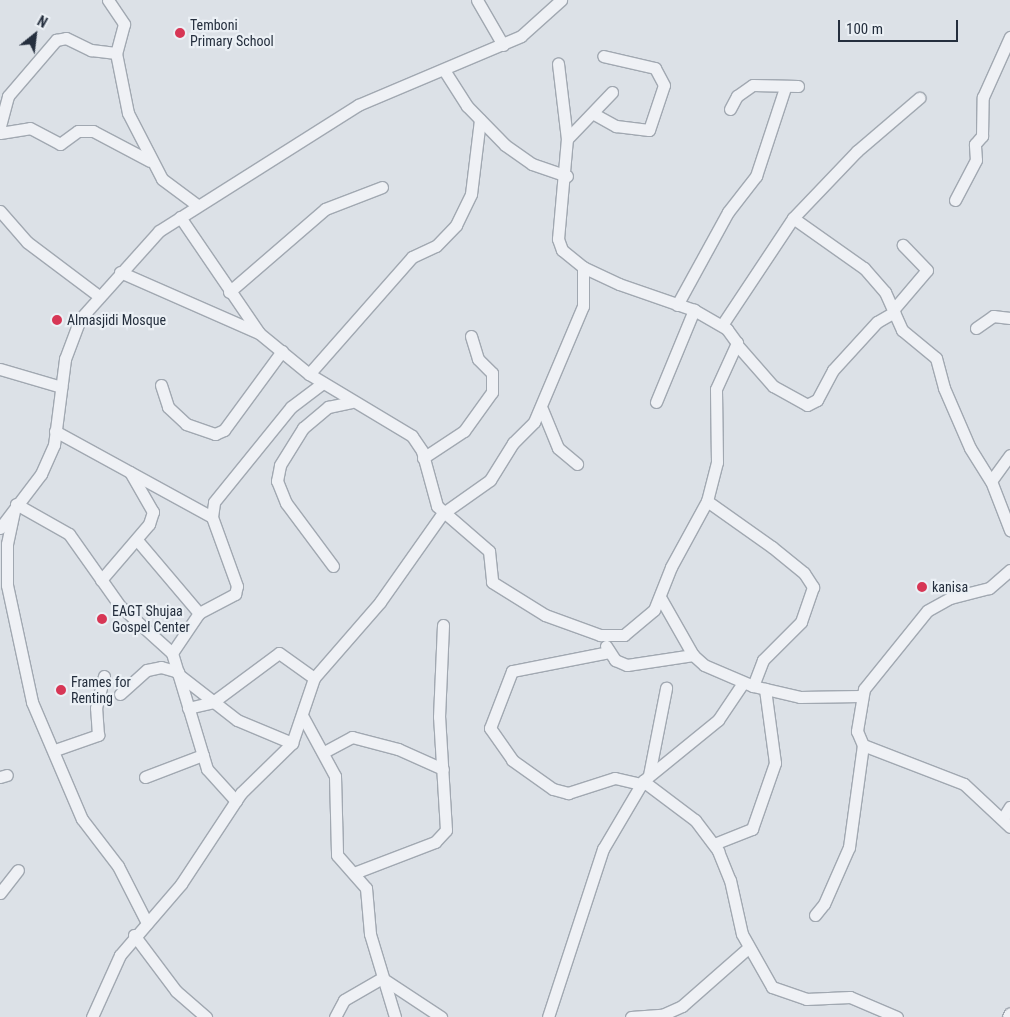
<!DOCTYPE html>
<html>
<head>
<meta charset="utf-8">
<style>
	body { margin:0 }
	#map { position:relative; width:1010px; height:1017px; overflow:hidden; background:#dce1e7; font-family:"Roboto Condensed",sans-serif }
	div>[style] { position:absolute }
	.roads { filter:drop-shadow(1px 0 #a1a8b1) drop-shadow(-1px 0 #a1a8b1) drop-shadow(0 1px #a1a8b1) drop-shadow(0 -1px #a1a8b1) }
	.minor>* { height:11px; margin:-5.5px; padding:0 5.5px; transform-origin:5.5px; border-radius:5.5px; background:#eff1f5 }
	.dots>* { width:14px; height:14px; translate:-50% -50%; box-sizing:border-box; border:2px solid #ebf0f5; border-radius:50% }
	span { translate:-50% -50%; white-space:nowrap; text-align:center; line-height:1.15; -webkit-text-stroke:4.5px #ebf0f5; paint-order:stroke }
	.poi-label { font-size:14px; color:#252f3e }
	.left { translate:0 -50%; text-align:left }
	.north { position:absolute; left:10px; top:10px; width:50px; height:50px; -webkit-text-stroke:4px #ebf0f5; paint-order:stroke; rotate:29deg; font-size:14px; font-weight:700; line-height:20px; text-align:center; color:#252f3e }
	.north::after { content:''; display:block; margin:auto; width:18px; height:22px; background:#252f3e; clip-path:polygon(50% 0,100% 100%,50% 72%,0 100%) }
	.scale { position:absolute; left:838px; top:20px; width:120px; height:22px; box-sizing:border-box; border:2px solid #252f3e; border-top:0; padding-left:6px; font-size:15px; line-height:18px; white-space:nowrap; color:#252f3e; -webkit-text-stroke:4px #ebf0f5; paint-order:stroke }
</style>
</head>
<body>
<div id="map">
	<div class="roads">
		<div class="minor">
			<div style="left:108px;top:0;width:29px;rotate:56deg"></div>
			<div style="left:124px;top:24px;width:30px;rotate:105deg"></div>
			<div style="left:116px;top:53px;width:61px;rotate:78.7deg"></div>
			<div style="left:128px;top:113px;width:74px;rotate:62.7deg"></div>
			<div style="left:162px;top:179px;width:44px;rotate:36.6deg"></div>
			<div style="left:477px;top:0;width:52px;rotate:60deg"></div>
			<div style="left:444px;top:70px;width:43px;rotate:57.4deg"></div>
			<div style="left:467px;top:106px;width:54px;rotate:45.7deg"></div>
			<div style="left:505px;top:145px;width:33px;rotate:35deg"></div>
			<div style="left:532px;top:164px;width:37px;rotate:19deg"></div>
			<div style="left:730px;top:109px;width:15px;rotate:-62deg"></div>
			<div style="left:737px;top:96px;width:19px;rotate:-35deg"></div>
			<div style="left:753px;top:85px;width:45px;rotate:1.3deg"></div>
			<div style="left:594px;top:114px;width:25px;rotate:29deg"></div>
			<div style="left:616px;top:126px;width:33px;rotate:7deg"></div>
			<div style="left:649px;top:130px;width:47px;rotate:-71.6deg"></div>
			<div style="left:664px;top:85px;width:19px;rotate:-118deg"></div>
			<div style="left:655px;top:68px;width:53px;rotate:-167deg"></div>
			<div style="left:0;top:126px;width:31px;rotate:-75deg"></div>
			<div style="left:8px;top:96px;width:74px;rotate:-49.4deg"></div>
			<div style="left:56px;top:40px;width:10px;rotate:-11deg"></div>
			<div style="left:66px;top:38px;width:28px;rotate:26deg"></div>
			<div style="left:91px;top:50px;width:25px;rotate:7deg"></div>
			<div style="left:0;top:133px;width:30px;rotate:-9deg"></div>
			<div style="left:30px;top:128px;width:34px;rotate:28deg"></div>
			<div style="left:60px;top:144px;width:22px;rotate:-36deg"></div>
			<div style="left:78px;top:131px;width:15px"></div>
			<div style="left:93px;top:131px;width:64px;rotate:27.8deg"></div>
			<div style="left:567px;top:139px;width:65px;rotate:-46.2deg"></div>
			<div style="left:955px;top:200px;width:45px;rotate:-62.3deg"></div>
			<div style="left:976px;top:160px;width:16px;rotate:-94deg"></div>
			<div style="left:975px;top:144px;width:11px;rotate:-49deg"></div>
			<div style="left:982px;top:136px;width:39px;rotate:-89deg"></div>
			<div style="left:983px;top:97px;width:66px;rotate:-65.8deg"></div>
			<div style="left:0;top:211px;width:41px;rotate:48.9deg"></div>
			<div style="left:27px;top:242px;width:90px;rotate:36.9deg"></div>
			<div style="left:180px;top:217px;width:140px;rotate:55.7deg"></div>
			<div style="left:259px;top:333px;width:65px;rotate:39.4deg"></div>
			<div style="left:309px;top:374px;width:120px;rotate:31deg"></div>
			<div style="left:412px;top:436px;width:18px;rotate:56deg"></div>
			<div style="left:422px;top:451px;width:57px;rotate:74.7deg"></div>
			<div style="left:437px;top:506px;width:69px;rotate:40.9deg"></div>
			<div style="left:489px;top:551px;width:31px;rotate:84deg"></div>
			<div style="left:492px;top:582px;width:62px;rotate:31.9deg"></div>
			<div style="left:545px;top:615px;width:59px;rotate:20deg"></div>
			<div style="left:600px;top:635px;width:24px"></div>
			<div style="left:624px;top:635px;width:39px;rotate:-40deg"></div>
			<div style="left:654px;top:610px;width:46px;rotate:-68.4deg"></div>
			<div style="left:671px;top:567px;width:75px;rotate:-61.4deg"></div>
			<div style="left:707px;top:501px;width:40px;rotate:-75.6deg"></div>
			<div style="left:717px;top:462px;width:73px;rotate:-90.8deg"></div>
			<div style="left:716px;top:389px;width:51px;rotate:-65.5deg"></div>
			<div style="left:737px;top:343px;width:17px;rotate:-126deg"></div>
			<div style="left:727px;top:329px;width:38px;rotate:-150deg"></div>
			<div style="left:694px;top:310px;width:79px;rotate:-160.9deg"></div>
			<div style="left:619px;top:284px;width:40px;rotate:-155deg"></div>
			<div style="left:583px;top:267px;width:27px;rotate:-141deg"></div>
			<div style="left:562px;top:250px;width:12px;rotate:-110deg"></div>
			<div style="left:558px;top:239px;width:100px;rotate:-84.9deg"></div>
			<div style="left:567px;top:139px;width:76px;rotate:-96.8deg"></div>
			<div style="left:793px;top:218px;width:87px;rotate:35.2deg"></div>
			<div style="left:864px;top:268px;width:32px;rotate:49deg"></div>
			<div style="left:885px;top:292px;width:42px;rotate:65.9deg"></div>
			<div style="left:902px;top:330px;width:44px;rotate:39.5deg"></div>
			<div style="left:936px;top:358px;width:31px;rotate:75deg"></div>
			<div style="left:944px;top:388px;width:65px;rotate:66.6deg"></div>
			<div style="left:970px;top:448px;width:39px;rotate:58deg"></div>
			<div style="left:991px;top:481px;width:53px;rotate:68.8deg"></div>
			<div style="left:120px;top:272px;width:152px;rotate:23.7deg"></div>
			<div style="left:229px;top:292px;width:127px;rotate:-40.8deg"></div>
			<div style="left:325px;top:209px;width:61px;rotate:-21.1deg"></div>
			<div style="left:677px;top:305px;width:106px;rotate:-61.3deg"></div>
			<div style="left:728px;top:212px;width:46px;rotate:-52.1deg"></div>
			<div style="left:756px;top:176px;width:93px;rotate:-71.8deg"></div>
			<div style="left:893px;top:310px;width:52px;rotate:-49.6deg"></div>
			<div style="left:927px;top:270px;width:35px;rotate:-134deg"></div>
			<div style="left:722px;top:325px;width:128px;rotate:-56.4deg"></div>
			<div style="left:793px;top:218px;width:93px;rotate:-46.3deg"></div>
			<div style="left:857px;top:151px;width:82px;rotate:-40.5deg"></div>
			<div style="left:976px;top:328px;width:21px;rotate:-35deg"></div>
			<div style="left:993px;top:316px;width:17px;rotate:7deg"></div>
			<div style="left:737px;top:345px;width:55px;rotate:48.7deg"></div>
			<div style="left:773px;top:386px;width:39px;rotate:29deg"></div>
			<div style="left:807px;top:405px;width:11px;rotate:-27deg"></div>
			<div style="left:817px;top:400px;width:34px;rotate:-62deg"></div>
			<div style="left:833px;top:370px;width:65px;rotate:-47.5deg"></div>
			<div style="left:877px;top:322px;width:20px;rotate:-30deg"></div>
			<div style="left:0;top:369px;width:64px;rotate:16.4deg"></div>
			<div style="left:309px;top:374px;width:156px;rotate:-48.6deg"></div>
			<div style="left:412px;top:257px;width:26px;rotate:-25deg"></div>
			<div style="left:436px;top:246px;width:29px;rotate:-46deg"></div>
			<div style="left:456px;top:225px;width:34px;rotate:-64deg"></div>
			<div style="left:471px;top:194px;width:75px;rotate:-83.1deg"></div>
			<div style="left:161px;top:385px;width:23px;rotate:72deg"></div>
			<div style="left:168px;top:407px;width:25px;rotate:43deg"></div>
			<div style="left:186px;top:424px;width:31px;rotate:19deg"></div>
			<div style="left:215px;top:434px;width:10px;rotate:-24deg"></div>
			<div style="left:224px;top:430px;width:98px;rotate:-53.7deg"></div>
			<div style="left:656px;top:402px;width:100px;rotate:-67.6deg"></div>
			<div style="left:542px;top:409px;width:42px;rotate:67.7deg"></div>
			<div style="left:558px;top:448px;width:25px;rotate:40deg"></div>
			<div style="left:55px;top:431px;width:179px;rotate:28.7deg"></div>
			<div style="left:423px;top:458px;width:49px;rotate:-33.4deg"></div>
			<div style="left:464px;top:431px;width:48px;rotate:-54.3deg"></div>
			<div style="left:492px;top:392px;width:19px;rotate:-90deg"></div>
			<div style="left:492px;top:373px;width:20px;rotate:-135deg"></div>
			<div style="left:478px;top:359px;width:24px;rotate:-107deg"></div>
			<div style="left:991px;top:481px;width:32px;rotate:-54deg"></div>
			<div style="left:707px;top:501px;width:80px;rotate:35.3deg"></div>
			<div style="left:772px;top:547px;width:41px;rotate:39.1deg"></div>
			<div style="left:804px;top:573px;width:17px;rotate:57deg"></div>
			<div style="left:813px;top:587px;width:37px;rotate:109deg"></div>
			<div style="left:801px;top:622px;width:54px;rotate:135deg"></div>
			<div style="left:763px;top:660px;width:28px;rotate:111deg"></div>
			<div style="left:16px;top:504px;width:61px;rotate:29.5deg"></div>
			<div style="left:69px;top:534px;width:88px;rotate:54.7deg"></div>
			<div style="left:120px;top:606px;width:70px;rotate:42.1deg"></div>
			<div style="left:14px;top:511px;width:34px;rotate:102deg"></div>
			<div style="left:7px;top:544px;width:41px;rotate:90deg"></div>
			<div style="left:7px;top:585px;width:120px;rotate:77.9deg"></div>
			<div style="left:32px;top:702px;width:127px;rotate:66.9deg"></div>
			<div style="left:82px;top:819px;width:59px;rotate:52.5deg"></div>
			<div style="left:118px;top:866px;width:64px;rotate:63deg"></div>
			<div style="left:0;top:528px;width:68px;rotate:-52.8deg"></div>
			<div style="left:41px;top:474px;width:32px;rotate:-66deg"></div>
			<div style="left:54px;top:445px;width:87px;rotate:-82.7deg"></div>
			<div style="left:65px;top:359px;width:43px;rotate:-69.4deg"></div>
			<div style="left:80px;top:319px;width:118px;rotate:-48.1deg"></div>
			<div style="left:159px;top:231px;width:236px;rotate:-32.3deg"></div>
			<div style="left:358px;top:105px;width:177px;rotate:-22.9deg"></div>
			<div style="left:521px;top:36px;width:54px;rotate:-42deg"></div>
			<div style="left:137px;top:540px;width:96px;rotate:49.7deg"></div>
			<div style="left:333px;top:566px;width:79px;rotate:-126.7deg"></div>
			<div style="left:286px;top:503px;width:24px;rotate:-112deg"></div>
			<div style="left:277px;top:481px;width:16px;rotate:-79deg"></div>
			<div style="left:280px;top:465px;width:44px;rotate:-58.1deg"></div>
			<div style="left:303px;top:428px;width:33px;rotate:-40deg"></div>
			<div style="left:328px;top:407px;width:24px;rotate:-12deg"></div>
			<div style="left:1010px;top:570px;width:28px;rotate:139deg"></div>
			<div style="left:989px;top:588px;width:40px;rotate:165.6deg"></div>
			<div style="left:950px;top:598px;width:26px;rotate:151deg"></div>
			<div style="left:927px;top:611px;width:100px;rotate:128.9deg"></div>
			<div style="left:864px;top:689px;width:43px;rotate:99.5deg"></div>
			<div style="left:857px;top:731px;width:15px;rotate:67deg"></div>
			<div style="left:863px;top:745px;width:108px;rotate:21.1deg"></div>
			<div style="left:964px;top:784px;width:63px;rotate:43.1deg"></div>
			<div style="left:101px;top:580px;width:74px;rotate:-49.4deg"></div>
			<div style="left:149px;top:524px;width:13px;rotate:-72deg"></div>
			<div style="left:153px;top:512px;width:46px;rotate:-119.9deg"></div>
			<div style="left:660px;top:597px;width:67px;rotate:60.4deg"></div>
			<div style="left:693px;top:655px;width:15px;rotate:42deg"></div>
			<div style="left:704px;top:665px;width:53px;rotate:23.2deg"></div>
			<div style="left:753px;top:686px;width:48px;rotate:13.2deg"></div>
			<div style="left:800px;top:697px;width:60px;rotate:-1deg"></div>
			<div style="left:606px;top:646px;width:17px;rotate:57deg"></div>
			<div style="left:615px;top:660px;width:13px;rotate:23deg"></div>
			<div style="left:627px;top:665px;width:67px;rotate:-8.6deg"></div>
			<div style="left:609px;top:652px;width:99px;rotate:168.9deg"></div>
			<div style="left:512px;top:671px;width:61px;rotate:111.1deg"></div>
			<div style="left:490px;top:728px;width:39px;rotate:55deg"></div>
			<div style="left:512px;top:760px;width:50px;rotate:35.3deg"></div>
			<div style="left:553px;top:789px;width:16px;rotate:15deg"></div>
			<div style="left:568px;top:793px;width:49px;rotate:-17.7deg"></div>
			<div style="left:615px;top:778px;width:28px;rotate:13deg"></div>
			<div style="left:178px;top:674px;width:75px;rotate:37.9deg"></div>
			<div style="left:237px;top:720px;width:60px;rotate:22.7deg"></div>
			<div style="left:120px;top:694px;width:36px;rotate:-42deg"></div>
			<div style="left:147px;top:670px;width:14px;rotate:-12deg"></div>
			<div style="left:161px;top:667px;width:18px;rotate:16deg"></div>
			<div style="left:188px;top:708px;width:26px;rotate:-13deg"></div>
			<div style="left:213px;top:702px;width:82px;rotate:-36.6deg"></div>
			<div style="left:279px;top:653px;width:43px;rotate:35.5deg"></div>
			<div style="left:303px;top:717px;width:67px;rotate:61.5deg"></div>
			<div style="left:335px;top:776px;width:79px;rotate:88.5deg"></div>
			<div style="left:337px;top:855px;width:44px;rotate:48.7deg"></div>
			<div style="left:366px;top:888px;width:46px;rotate:85deg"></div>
			<div style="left:370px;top:934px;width:87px;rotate:73.2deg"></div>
			<div style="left:55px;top:750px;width:46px;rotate:-19.2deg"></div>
			<div style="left:98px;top:735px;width:27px;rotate:-94deg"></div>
			<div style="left:96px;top:708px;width:33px;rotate:-76deg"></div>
			<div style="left:324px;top:752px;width:32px;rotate:-28deg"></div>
			<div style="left:352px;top:737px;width:48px;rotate:14.6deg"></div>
			<div style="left:398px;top:749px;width:49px;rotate:24deg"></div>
			<div style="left:649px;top:775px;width:89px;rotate:-78.9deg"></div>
			<div style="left:0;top:777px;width:7px;rotate:-16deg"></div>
			<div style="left:145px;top:777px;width:62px;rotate:-20.8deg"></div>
			<div style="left:643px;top:781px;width:65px;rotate:36.9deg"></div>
			<div style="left:695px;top:820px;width:39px;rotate:53deg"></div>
			<div style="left:718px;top:851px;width:31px;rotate:68deg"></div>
			<div style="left:730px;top:880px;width:55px;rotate:77.5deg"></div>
			<div style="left:742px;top:934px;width:61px;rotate:60.5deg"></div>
			<div style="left:772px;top:987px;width:36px;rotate:19deg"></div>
			<div style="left:806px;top:999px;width:44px;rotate:-2.6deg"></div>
			<div style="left:850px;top:997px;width:51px;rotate:23.1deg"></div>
			<div style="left:236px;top:801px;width:43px;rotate:-132.2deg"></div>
			<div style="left:207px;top:769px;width:121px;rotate:-106.8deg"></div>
			<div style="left:172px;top:653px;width:48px;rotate:-56deg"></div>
			<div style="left:199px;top:613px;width:41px;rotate:-27.8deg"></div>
			<div style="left:235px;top:594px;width:8px;rotate:-76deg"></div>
			<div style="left:237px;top:586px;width:73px;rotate:-109.9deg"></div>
			<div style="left:212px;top:517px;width:15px;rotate:-82deg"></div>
			<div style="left:214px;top:502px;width:122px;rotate:-51deg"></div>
			<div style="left:291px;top:407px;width:40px;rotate:-37deg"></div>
			<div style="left:1003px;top:818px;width:13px;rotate:-58deg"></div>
			<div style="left:714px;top:844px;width:41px;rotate:-21.5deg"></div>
			<div style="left:752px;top:829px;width:70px;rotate:-70.8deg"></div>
			<div style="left:775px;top:763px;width:75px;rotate:-97.7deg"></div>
			<div style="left:354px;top:873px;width:87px;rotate:-20.9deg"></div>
			<div style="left:435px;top:842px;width:16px;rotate:-47deg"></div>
			<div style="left:446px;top:830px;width:113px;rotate:-93.5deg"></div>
			<div style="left:439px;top:717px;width:92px;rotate:-87.5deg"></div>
			<div style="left:0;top:893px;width:29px;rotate:-52deg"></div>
			<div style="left:815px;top:915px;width:14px;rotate:-51deg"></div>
			<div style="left:824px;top:904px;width:62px;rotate:-66.3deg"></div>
			<div style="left:849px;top:847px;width:103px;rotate:-82.2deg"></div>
			<div style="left:134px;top:935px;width:70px;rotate:53.1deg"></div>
			<div style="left:176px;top:991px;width:40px;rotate:41deg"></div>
			<div style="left:92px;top:1017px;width:68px;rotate:-65.7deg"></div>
			<div style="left:120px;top:955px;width:94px;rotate:-49.3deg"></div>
			<div style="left:181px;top:884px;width:109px;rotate:-56.6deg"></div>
			<div style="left:241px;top:793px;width:71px;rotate:-44.4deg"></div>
			<div style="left:292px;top:743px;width:69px;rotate:-71.3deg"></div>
			<div style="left:314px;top:678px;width:101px;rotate:-49deg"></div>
			<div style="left:380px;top:602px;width:108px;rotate:-54.8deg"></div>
			<div style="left:442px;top:514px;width:59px;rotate:-35.3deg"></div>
			<div style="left:490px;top:480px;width:44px;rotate:-58.1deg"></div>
			<div style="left:513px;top:443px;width:30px;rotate:-45deg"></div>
			<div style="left:534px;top:422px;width:126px;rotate:-67.1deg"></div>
			<div style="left:583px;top:306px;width:39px;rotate:-90deg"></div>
			<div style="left:335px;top:1017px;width:19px;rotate:-62deg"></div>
			<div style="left:344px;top:1000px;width:44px;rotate:-30.1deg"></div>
			<div style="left:382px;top:978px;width:71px;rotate:33.5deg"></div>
			<div style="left:548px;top:1017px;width:177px;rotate:-71.9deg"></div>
			<div style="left:603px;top:849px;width:79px;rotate:-59.5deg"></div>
			<div style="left:643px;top:781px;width:97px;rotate:-39.1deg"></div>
			<div style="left:718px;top:720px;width:45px;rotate:-56deg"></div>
			<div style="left:631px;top:1017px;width:31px;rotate:-4deg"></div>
			<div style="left:662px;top:1015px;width:22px;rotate:-24deg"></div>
			<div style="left:682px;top:1006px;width:88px;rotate:-41.3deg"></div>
			<div style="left:1008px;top:1017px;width:4px;rotate:-63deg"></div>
		</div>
	</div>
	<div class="dots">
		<div style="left:180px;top:33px;background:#d73655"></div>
		<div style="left:57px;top:320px;background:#d73655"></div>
		<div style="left:922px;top:587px;background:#d73655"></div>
		<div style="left:102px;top:619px;background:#d73655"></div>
		<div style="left:61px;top:690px;background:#d73655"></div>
	</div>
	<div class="poi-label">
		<span class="left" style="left:190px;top:33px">Temboni<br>Primary School</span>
		<span class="left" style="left:67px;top:320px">Almasjidi Mosque</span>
		<span class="left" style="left:932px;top:587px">kanisa</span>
		<span class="left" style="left:112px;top:619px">EAGT Shujaa<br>Gospel Center</span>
		<span class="left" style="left:71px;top:690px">Frames for<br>Renting</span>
	</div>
	<div class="north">N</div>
	<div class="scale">100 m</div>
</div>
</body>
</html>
